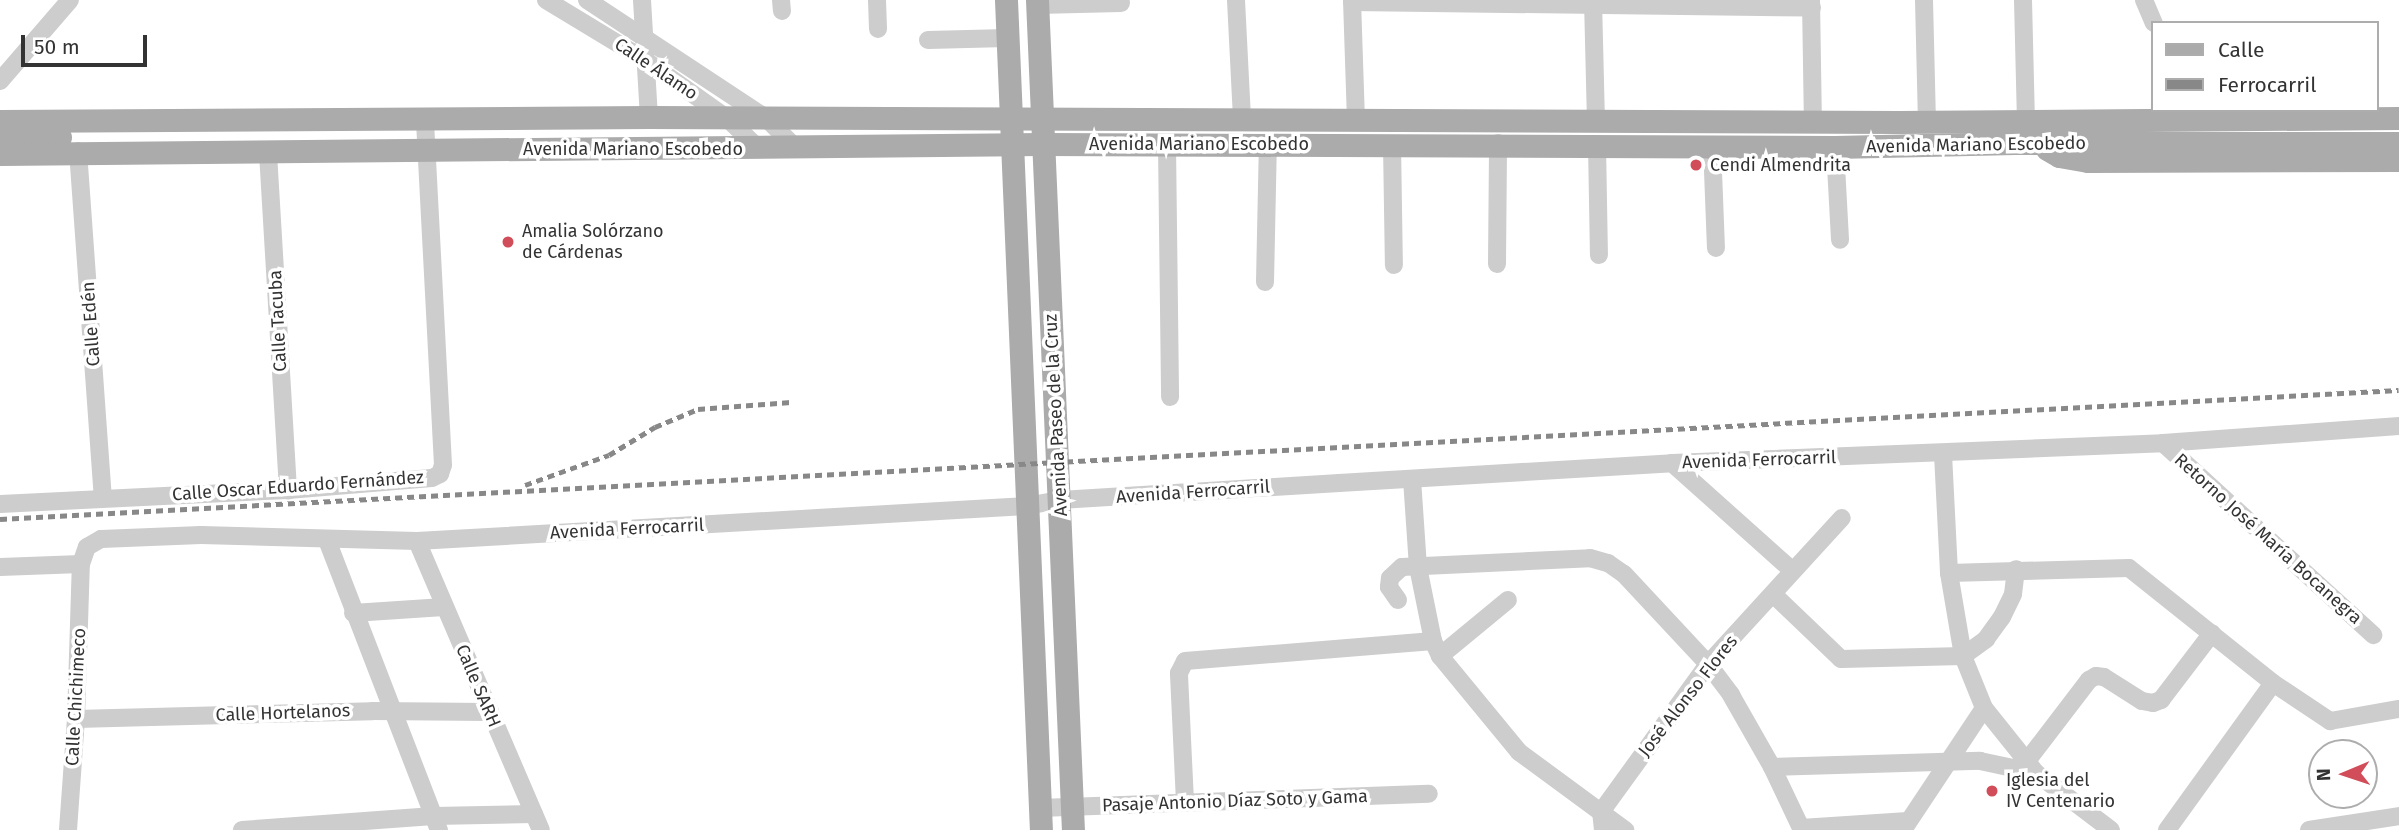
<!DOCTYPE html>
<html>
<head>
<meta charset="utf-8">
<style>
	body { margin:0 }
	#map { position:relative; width:2399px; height:830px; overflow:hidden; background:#fff; font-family:"Fira Sans",sans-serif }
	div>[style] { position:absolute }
	.minor>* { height:18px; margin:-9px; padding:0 9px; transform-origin:9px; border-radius:9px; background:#cdcdcd }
	.major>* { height:23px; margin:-11.5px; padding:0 11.5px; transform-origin:11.5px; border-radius:11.5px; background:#ababab }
	.rail>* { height:5px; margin-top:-2.5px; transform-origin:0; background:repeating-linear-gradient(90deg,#888 0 7px,transparent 0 12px) }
	.dots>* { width:19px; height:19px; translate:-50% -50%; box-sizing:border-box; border:4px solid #fff; border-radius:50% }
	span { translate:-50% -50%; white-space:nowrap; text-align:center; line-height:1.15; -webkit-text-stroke:7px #fff; paint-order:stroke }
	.street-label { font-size:18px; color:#333 }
	.poi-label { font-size:18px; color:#333 }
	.left { translate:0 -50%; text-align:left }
	.legend { position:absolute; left:2151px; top:21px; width:228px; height:91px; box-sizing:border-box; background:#fff; border:2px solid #adadad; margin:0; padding:9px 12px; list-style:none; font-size:21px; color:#333 }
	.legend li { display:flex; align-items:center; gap:14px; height:35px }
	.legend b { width:35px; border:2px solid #adadad }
	.north { position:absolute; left:2308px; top:739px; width:70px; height:70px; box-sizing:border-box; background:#fff; border:2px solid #adadad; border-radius:50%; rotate:268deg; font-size:19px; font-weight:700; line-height:28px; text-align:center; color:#333 }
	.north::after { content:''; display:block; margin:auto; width:24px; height:32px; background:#d14d59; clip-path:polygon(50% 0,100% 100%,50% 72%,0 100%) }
	.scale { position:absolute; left:21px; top:35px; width:126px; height:32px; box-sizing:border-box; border:4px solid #333; border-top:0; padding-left:9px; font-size:21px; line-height:24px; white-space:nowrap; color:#333; -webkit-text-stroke:5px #fff; paint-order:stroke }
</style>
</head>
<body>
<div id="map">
	<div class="minor">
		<div style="left:546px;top:0;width:116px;rotate:31.2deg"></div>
		<div style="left:645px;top:60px;width:102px;rotate:35.4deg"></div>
		<div style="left:728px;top:119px;width:42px;rotate:44deg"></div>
		<div style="left:587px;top:0;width:214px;rotate:33.4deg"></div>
		<div style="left:766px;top:118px;width:40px;rotate:45deg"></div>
		<div style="left:642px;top:0;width:117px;rotate:86.6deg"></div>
		<div style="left:781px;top:0;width:11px;rotate:85deg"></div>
		<div style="left:877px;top:0;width:29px;rotate:88deg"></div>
		<div style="left:1236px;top:0;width:119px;rotate:87.1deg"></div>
		<div style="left:1352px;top:0;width:119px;rotate:88.1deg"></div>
		<div style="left:1593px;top:0;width:121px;rotate:88.6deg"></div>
		<div style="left:1811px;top:0;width:121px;rotate:89.1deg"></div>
		<div style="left:1924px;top:0;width:122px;rotate:88.6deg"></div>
		<div style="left:2023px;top:0;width:121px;rotate:88.6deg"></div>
		<div style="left:2144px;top:0;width:25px;rotate:67deg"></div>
		<div style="left:1352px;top:2px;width:460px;rotate:0.7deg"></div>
		<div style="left:1037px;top:5px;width:84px;rotate:-1.4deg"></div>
		<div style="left:928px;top:40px;width:79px;rotate:-1.5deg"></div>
		<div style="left:0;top:81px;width:107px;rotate:-49.2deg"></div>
		<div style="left:1392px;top:144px;width:121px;rotate:89.1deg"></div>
		<div style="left:1597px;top:144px;width:111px;rotate:89deg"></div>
		<div style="left:1167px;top:145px;width:252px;rotate:89.3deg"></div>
		<div style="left:1712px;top:145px;width:103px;rotate:87.8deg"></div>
		<div style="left:1835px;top:147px;width:93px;rotate:86.9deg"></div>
		<div style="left:78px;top:151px;width:347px;rotate:85.9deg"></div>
		<div style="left:268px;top:153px;width:338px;rotate:86.6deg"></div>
		<div style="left:1497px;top:264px;width:121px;rotate:-89.5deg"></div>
		<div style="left:1265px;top:282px;width:138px;rotate:-88.8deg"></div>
		<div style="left:2163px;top:443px;width:285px;rotate:42.4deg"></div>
		<div style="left:1943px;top:454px;width:119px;rotate:87.1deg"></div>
		<div style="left:1949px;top:573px;width:84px;rotate:80.4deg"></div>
		<div style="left:1963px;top:656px;width:56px;rotate:68deg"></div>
		<div style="left:1984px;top:708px;width:83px;rotate:51.3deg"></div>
		<div style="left:2036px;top:773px;width:94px;rotate:37.2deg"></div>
		<div style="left:1672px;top:463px;width:162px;rotate:41.8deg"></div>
		<div style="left:1412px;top:479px;width:88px;rotate:86.1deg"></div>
		<div style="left:1418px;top:567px;width:76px;rotate:78.5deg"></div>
		<div style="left:1433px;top:641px;width:17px;rotate:65deg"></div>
		<div style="left:1440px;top:656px;width:124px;rotate:50.5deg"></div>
		<div style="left:1519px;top:752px;width:132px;rotate:36.3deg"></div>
		<div style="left:0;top:504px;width:288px;rotate:-2.8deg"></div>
		<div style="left:288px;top:490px;width:144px;rotate:-4.8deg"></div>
		<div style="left:432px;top:478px;width:9px;rotate:-27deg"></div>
		<div style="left:440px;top:474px;width:9px;rotate:-72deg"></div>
		<div style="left:443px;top:465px;width:344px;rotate:-93deg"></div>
		<div style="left:327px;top:540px;width:311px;rotate:68.9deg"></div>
		<div style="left:417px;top:541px;width:314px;rotate:66.8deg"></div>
		<div style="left:0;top:567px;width:81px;rotate:-2.1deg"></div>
		<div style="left:1949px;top:573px;width:180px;rotate:-1.6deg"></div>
		<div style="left:2129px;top:568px;width:184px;rotate:38.6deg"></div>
		<div style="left:2273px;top:683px;width:69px;rotate:33.7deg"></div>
		<div style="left:2330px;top:721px;width:70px;rotate:-9.9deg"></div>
		<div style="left:1773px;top:594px;width:94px;rotate:43.7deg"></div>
		<div style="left:1841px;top:659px;width:122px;rotate:-1.4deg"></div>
		<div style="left:1963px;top:656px;width:29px;rotate:-36deg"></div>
		<div style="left:1986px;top:639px;width:27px;rotate:-54deg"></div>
		<div style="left:2002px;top:617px;width:25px;rotate:-64deg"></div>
		<div style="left:2013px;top:594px;width:25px;rotate:-83deg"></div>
		<div style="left:1398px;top:600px;width:16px;rotate:-125deg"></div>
		<div style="left:1389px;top:587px;width:9px;rotate:-84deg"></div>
		<div style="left:1390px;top:578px;width:16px;rotate:-43deg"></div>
		<div style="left:1402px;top:567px;width:188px;rotate:-2.7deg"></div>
		<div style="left:1590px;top:558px;width:19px;rotate:16deg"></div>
		<div style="left:1608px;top:563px;width:19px;rotate:35deg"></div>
		<div style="left:1624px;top:574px;width:123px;rotate:47deg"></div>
		<div style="left:1708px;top:664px;width:39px;rotate:53deg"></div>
		<div style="left:1731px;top:695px;width:83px;rotate:60.3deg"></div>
		<div style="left:1772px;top:767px;width:68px;rotate:64.6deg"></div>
		<div style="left:1801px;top:828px;width:107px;rotate:-3.7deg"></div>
		<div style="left:353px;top:613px;width:91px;rotate:-3.8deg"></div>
		<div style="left:1440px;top:656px;width:88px;rotate:-39.5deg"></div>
		<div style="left:76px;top:719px;width:296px;rotate:-1.5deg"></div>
		<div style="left:372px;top:711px;width:117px;rotate:0.5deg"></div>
		<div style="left:2027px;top:761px;width:102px;rotate:-52.6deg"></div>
		<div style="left:2089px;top:680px;width:8px;rotate:-30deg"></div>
		<div style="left:2096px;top:676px;width:8px;rotate:7deg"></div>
		<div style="left:2104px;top:677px;width:45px;rotate:32.3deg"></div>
		<div style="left:2142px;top:701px;width:11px;rotate:10deg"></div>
		<div style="left:2153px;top:703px;width:9px;rotate:-21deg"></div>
		<div style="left:2161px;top:700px;width:84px;rotate:-52.7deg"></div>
		<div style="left:1772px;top:767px;width:208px;rotate:-1.7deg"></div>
		<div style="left:1980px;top:761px;width:57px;rotate:12.1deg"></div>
		<div style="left:1185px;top:802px;width:129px;rotate:-92.7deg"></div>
		<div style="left:1179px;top:673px;width:13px;rotate:-63deg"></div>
		<div style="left:1185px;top:661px;width:249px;rotate:-4.6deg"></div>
		<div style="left:1040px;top:808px;width:389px;rotate:-2.1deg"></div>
		<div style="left:68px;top:830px;width:111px;rotate:-85.9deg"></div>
		<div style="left:76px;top:719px;width:155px;rotate:-88.2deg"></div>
		<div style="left:81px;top:564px;width:18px;rotate:-71deg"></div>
		<div style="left:87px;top:547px;width:16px;rotate:-30deg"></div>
		<div style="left:101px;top:539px;width:100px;rotate:-2.3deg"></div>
		<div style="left:201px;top:535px;width:216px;rotate:1.6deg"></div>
		<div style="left:417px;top:541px;width:610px;rotate:-3.29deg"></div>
		<div style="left:1026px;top:506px;width:35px;rotate:-10deg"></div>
		<div style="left:1060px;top:500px;width:280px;rotate:-3.5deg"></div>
		<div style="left:1339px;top:483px;width:334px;rotate:-3.4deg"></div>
		<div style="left:1672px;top:463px;width:491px;rotate:-2.3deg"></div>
		<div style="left:2163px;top:443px;width:237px;rotate:-4.1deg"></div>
		<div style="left:242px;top:830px;width:192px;rotate:-4.2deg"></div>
		<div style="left:433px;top:816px;width:101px;rotate:-1.1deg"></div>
		<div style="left:1603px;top:830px;width:18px;rotate:-96deg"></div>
		<div style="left:1601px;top:812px;width:183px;rotate:-54.1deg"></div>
		<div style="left:1708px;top:664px;width:198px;rotate:-47.5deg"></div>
		<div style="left:1903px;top:830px;width:146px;rotate:-56.4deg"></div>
		<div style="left:2167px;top:830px;width:181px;rotate:-54.2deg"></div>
		<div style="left:2309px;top:830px;width:91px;rotate:-8.8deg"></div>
	</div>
	<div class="major">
		<div style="left:1006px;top:0;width:831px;rotate:87.59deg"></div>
		<div style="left:1037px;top:0;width:831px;rotate:87.52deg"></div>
		<div style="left:0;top:121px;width:649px;rotate:-0.35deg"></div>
		<div style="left:649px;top:117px;width:1249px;rotate:0.23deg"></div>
		<div style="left:1898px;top:122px;width:501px;rotate:-0.46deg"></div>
		<div style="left:0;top:138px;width:60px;rotate:-1deg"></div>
		<div style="left:2047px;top:149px;width:14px;rotate:30deg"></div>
		<div style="left:2059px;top:156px;width:29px;rotate:10deg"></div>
		<div style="left:2088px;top:161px;width:311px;rotate:-0.2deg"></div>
		<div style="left:0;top:154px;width:1042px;rotate:-0.55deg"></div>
		<div style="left:1042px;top:144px;width:793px;rotate:0.22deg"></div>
		<div style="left:1835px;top:147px;width:180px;rotate:-1.3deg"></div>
		<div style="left:2015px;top:143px;width:384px"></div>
	</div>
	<div class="rail">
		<div style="left:525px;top:485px;width:89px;rotate:-19.7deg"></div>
		<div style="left:609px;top:455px;width:54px;rotate:-31.3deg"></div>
		<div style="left:655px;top:427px;width:47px;rotate:-22.7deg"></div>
		<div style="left:698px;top:409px;width:93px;rotate:-4.3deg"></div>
		<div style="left:0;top:519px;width:2402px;rotate:-3.08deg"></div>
	</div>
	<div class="dots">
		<div style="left:1696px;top:165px;background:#d14d59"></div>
		<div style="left:508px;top:242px;background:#d14d59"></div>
		<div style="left:1992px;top:791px;background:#d14d59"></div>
	</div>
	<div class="street-label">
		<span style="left:656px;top:69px;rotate:34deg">Calle Álamo</span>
		<span style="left:1199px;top:144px">Avenida Mariano Escobedo</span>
		<span style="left:1976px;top:145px;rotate:-1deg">Avenida Mariano Escobedo</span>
		<span style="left:633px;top:149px">Avenida Mariano Escobedo</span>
		<span style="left:278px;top:321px;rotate:-93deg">Calle Tacuba</span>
		<span style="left:91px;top:324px;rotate:-94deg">Calle Edén</span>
		<span style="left:1056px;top:415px;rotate:-93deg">Avenida Paseo de la Cruz</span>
		<span style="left:1759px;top:460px;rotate:-2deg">Avenida Ferrocarril</span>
		<span style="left:298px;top:486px;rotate:-4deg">Calle Oscar Eduardo Fernández</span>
		<span style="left:1193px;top:492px;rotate:-4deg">Avenida Ferrocarril</span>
		<span style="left:627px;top:529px;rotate:-3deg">Avenida Ferrocarril</span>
		<span style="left:2268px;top:539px;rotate:42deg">Retorno José María Bocanegra</span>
		<span style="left:478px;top:686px;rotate:67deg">Calle SARH</span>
		<span style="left:1688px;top:696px;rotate:-52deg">José Alonso Flores</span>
		<span style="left:76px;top:697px;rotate:-87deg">Calle Chichimeco</span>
		<span style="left:283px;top:713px;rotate:-2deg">Calle Hortelanos</span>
		<span style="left:1235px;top:801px;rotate:-2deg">Pasaje Antonio Díaz Soto y Gama</span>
	</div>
	<div class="poi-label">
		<span class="left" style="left:1710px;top:165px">Cendi Almendrita</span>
		<span class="left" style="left:522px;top:242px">Amalia Solórzano<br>de Cárdenas</span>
		<span class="left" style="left:2006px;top:791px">Iglesia del<br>IV Centenario</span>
	</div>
	<ul class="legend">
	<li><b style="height:9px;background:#ababab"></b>Calle</li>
	<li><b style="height:9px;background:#888"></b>Ferrocarril</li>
	</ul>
	<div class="north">N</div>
	<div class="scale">50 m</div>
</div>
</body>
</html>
